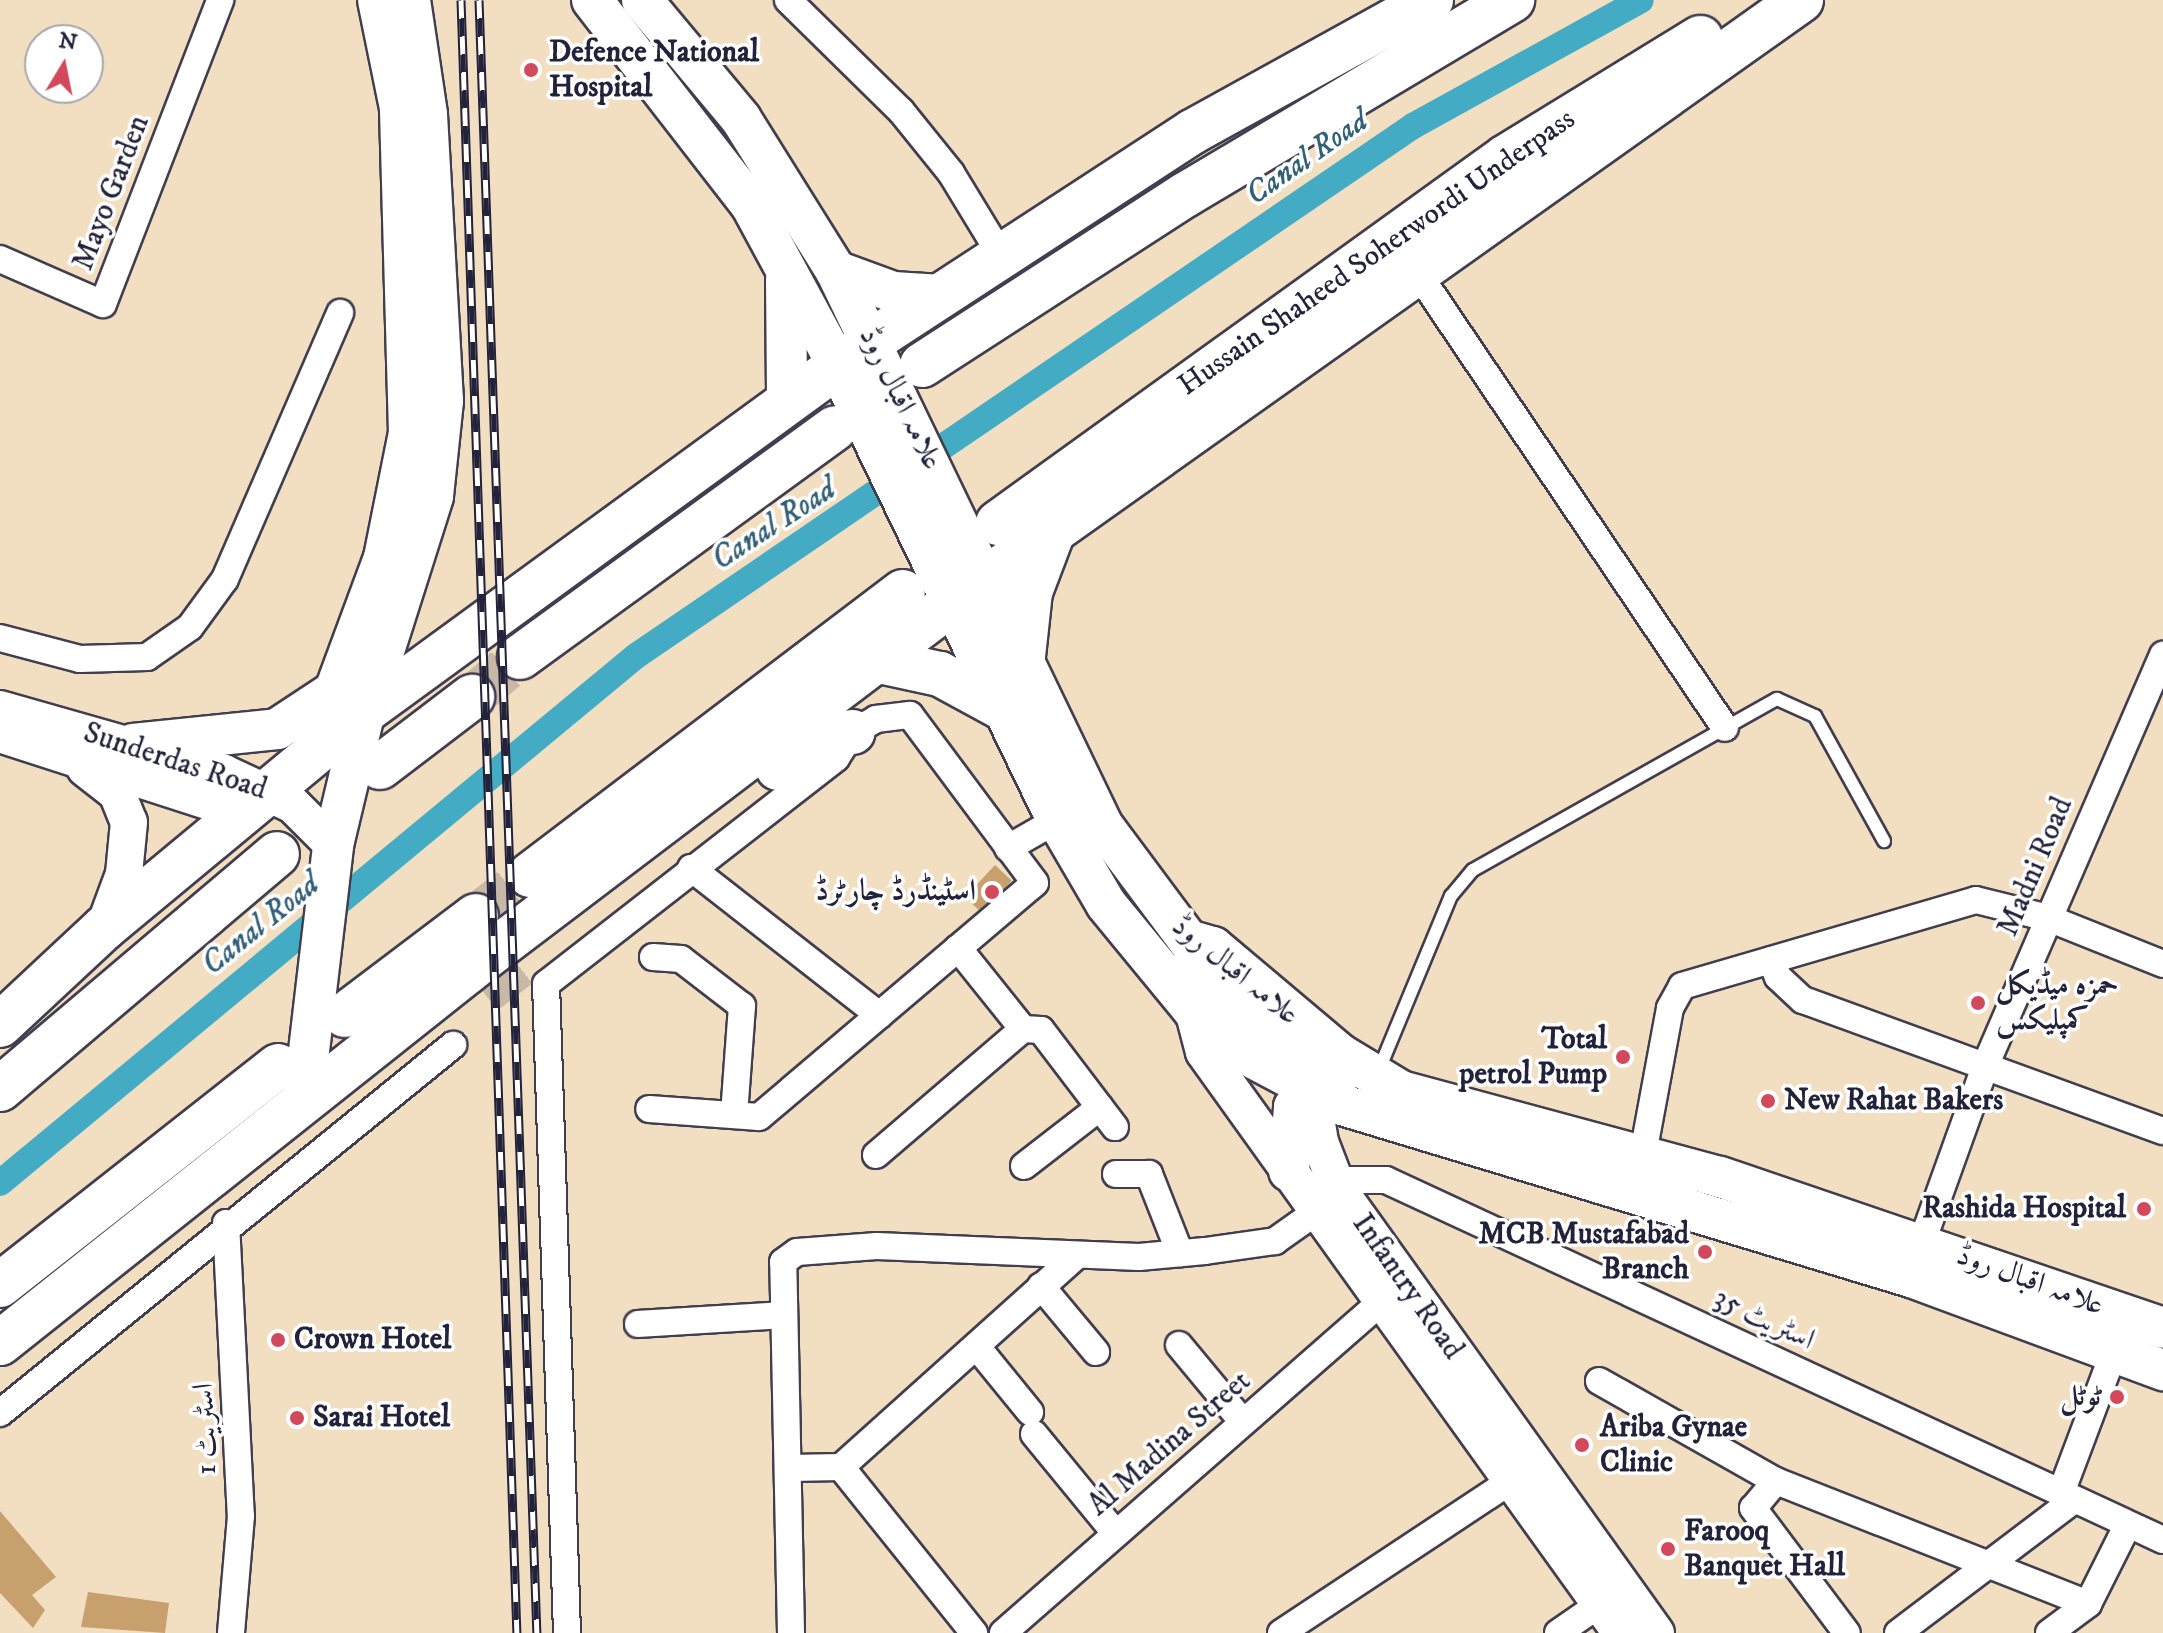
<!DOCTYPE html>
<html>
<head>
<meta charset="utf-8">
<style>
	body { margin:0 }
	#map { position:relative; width:2163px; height:1633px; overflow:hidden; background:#f2dec1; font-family:"IM FELL DW Pica",Amiri,serif }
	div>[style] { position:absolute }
	.canal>* { height:26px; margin:-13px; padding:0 13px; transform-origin:13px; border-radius:13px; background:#43abc3 }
	.building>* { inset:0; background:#c7a06d; transform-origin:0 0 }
	.highway-tunnel>* { height:44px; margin-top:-22px; transform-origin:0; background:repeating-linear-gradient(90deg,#c8b8a6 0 44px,transparent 0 66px) }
	.roads { filter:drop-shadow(2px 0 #413e4f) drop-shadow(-2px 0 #413e4f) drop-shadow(0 2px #413e4f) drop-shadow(0 -2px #413e4f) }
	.lane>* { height:12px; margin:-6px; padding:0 6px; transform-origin:6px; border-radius:6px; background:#fff }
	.street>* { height:26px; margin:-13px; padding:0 13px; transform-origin:13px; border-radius:13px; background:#fff }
	.secondary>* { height:36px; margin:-18px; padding:0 18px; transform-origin:18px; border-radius:18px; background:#fff }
	.primary>* { height:40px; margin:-20px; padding:0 20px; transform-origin:20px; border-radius:20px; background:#fff }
	.highway>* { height:44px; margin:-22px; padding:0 22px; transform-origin:22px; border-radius:22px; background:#fff }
	.rail>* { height:9px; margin-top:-4.5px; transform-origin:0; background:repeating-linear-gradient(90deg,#fff 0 18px,#22223b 0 36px); box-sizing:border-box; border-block:2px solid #22223b }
	.dots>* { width:22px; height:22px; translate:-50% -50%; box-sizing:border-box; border:4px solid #fff; border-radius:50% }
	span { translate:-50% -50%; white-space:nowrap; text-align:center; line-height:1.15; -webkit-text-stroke:7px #fff; paint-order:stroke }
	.poi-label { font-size:30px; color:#22223b; font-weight:700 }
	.left { translate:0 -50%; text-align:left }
	.right { translate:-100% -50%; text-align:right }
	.street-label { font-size:30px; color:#22223b }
	.water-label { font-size:32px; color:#316078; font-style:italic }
	.north { position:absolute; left:24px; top:24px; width:80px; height:80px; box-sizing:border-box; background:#fff; border:2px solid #a7a7b1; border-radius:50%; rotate:10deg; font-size:22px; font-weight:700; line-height:32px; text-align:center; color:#22223b }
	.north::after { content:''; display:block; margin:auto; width:28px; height:36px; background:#d1495b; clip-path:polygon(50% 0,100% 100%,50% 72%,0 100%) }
</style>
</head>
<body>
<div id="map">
	<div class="canal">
		<div style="left:0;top:1183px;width:826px;rotate:-39.65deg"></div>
		<div style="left:636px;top:656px;width:941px;rotate:-34.3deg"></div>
		<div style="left:1413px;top:126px;width:260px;rotate:-28.9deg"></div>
	</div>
	<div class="building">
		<div style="left:995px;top:865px;width:23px;height:44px;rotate:43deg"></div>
		<div style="clip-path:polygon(0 1511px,56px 1577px,32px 1595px,45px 1610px,33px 1628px,0 1593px)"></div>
		<div style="clip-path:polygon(88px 1592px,169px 1603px,165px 1633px,81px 1627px)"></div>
	</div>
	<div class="highway-tunnel">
		<div style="left:472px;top:697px;width:62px;rotate:-39.8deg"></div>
		<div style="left:476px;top:916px;width:68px;rotate:-37.2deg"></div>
		<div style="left:484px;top:993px;width:56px;rotate:-37.7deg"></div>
	</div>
	<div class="roads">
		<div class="lane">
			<div style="left:1378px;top:1072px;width:191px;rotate:-67.5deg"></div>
			<div style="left:1451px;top:896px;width:34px;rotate:-50deg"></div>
			<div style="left:1473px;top:870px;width:349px;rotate:-29.4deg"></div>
			<div style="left:1777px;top:699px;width:42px;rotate:24.1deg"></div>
			<div style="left:1815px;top:716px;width:143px;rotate:61.1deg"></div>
		</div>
		<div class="street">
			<div style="left:788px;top:0;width:158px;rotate:44.5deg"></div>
			<div style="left:901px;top:111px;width:80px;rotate:51.1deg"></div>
			<div style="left:951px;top:173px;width:98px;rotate:58.7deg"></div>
			<div style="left:0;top:259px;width:112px;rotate:23.6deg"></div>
			<div style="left:103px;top:304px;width:326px;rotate:-68.9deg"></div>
			<div style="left:1417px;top:272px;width:550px;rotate:55.96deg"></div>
			<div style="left:0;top:638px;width:83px;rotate:14.7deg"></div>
			<div style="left:80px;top:659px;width:67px;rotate:-1.7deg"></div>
			<div style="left:147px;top:657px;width:52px;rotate:-34.9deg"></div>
			<div style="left:190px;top:627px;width:59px;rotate:-53.9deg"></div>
			<div style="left:225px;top:579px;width:290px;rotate:-66.6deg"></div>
			<div style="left:1008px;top:848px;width:56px;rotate:-29.7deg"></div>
			<div style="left:691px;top:868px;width:239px;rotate:38deg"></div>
			<div style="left:958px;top:948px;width:104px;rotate:51.3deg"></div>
			<div style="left:1023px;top:1029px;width:18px;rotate:3deg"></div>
			<div style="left:1041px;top:1030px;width:122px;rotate:52.7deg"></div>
			<div style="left:653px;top:957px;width:28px;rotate:4deg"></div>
			<div style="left:681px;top:959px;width:77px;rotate:37.6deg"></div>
			<div style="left:742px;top:1006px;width:109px;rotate:94.2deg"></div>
			<div style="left:1771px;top:960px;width:18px;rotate:68deg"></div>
			<div style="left:1778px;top:977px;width:34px;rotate:43deg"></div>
			<div style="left:1803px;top:1000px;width:383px;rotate:20deg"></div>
			<div style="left:1643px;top:1154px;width:148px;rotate:-79.5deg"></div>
			<div style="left:1670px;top:1008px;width:25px;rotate:-61deg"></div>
			<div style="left:1682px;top:986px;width:306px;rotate:-16.3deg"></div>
			<div style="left:1976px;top:900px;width:74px;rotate:14deg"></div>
			<div style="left:2048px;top:918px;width:124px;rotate:21.8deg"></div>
			<div style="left:876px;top:1155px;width:194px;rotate:-40.6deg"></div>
			<div style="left:1024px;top:1166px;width:96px;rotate:-37.8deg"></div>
			<div style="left:1116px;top:1174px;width:33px"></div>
			<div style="left:1149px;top:1174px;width:85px;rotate:68.6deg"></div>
			<div style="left:1333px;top:1180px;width:53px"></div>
			<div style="left:1386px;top:1180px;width:856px;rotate:24.86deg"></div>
			<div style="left:226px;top:1223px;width:293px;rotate:87.1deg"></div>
			<div style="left:241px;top:1516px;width:117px;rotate:94.9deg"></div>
			<div style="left:1922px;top:1242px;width:189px;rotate:-70.2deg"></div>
			<div style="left:1986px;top:1064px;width:446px;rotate:-66.6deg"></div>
			<div style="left:1041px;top:1286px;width:86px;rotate:50.2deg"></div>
			<div style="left:638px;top:1324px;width:146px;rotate:-3.5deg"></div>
			<div style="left:1179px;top:1345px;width:100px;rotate:50.3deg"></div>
			<div style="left:977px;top:1347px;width:84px;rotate:50.8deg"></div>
			<div style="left:1599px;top:1381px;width:203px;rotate:29.5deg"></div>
			<div style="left:1776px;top:1481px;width:335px;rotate:21.5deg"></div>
			<div style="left:0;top:1413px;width:584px;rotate:-39.09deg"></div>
			<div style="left:1034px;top:1434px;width:129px;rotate:50.6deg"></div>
			<div style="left:841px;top:1467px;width:213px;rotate:51.3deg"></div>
			<div style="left:791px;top:1468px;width:50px;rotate:-1.1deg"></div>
			<div style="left:841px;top:1467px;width:316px;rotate:-41.9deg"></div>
			<div style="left:1776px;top:1481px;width:35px;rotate:130deg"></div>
			<div style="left:1753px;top:1508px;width:156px;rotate:53.1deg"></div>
			<div style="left:2061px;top:1493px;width:151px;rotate:-69.4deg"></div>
			<div style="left:567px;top:1633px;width:649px;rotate:-91.85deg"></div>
			<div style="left:546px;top:984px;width:368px;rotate:-37.9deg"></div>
			<div style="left:836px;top:758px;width:31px;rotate:-57deg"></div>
			<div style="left:853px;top:732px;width:26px;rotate:-29deg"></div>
			<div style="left:876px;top:719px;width:34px;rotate:-7deg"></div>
			<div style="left:910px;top:715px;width:209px;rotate:53.3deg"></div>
			<div style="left:1035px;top:883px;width:362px;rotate:139.7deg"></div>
			<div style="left:759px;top:1117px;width:110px;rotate:-175.8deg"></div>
			<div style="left:791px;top:1633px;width:371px;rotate:-91.2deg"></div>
			<div style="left:783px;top:1262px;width:17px;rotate:-36deg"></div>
			<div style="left:797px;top:1252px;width:80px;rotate:-4.3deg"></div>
			<div style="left:877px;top:1246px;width:262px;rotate:2.4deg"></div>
			<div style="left:1139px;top:1257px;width:66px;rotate:-5.2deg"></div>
			<div style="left:1205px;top:1251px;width:71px;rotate:-8.1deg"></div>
			<div style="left:1275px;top:1241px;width:50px;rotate:-35.3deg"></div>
			<div style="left:1003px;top:1633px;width:500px;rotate:-41.2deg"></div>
			<div style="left:1281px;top:1633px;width:276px;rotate:-33.5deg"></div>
			<div style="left:1558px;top:1633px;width:51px;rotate:-34.6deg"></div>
			<div style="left:1898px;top:1633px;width:221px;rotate:-37.1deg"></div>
			<div style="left:2049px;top:1633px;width:49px;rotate:-36.6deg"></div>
			<div style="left:2088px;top:1604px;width:89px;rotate:-63.4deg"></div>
		</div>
		<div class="secondary">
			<div style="left:0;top:709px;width:233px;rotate:15.9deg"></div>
			<div style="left:224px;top:773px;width:76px;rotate:24.9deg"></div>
			<div style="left:293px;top:805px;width:57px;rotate:45deg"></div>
			<div style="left:0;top:734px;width:254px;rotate:17.9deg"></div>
			<div style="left:85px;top:768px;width:41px;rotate:38deg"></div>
			<div style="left:117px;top:793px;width:31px;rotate:68deg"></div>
			<div style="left:129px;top:822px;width:52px;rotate:95.5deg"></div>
			<div style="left:124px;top:874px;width:58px;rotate:110.3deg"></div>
			<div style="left:1188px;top:940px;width:26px;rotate:72deg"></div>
			<div style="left:1196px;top:965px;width:145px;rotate:40.5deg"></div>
			<div style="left:1306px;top:1059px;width:84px;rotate:80.4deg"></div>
			<div style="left:1320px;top:1142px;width:50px;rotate:69deg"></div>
			<div style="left:1338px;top:1189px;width:546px;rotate:54.39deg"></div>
			<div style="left:1193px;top:1010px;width:43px;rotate:75.3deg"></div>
			<div style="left:1204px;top:1052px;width:715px;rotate:54.33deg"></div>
		</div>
		<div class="primary">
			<div style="left:592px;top:0;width:259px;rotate:52.2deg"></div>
			<div style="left:751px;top:205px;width:183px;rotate:61.6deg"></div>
			<div style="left:838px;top:366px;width:504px;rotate:64.25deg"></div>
			<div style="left:1057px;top:820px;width:97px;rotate:59.7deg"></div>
			<div style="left:1106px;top:904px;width:137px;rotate:50.6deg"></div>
			<div style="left:1193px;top:1010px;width:79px;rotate:38.3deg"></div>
			<div style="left:1255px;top:1059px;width:98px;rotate:27.9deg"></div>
			<div style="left:1342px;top:1105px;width:594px;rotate:16.82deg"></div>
			<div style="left:1911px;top:1277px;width:269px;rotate:20.3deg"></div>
			<div style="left:642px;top:0;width:155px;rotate:50.2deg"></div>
			<div style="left:741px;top:119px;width:179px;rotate:58deg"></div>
			<div style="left:836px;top:271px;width:616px;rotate:64.31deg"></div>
			<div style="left:1103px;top:826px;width:142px;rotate:53.3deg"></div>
			<div style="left:1188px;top:940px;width:26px;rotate:16deg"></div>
			<div style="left:1213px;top:947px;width:166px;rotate:40.1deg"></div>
			<div style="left:1340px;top:1054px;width:71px;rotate:31.2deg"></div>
			<div style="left:1401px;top:1091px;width:330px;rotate:15.1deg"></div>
			<div style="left:1720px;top:1177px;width:468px;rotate:18.8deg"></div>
			<div style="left:836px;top:271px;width:61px;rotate:20.2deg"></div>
			<div style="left:893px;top:292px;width:49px;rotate:3.5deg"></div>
			<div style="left:786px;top:279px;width:124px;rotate:89.5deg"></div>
			<div style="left:133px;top:744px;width:145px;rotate:-5.9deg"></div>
			<div style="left:277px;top:729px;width:71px;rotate:-33.5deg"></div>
			<div style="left:310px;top:758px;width:213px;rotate:-69.7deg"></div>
			<div style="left:384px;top:558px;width:127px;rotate:-78.7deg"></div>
			<div style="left:409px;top:433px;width:325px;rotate:-91.6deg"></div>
			<div style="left:400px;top:108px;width:110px;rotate:-101.5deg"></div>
			<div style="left:303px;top:1102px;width:259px;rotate:-83.3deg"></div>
			<div style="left:333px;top:845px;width:138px;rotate:-76.6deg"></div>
			<div style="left:365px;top:711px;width:225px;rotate:-72.4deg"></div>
			<div style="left:433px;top:496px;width:96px;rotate:-84deg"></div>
			<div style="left:443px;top:401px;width:287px;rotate:-93.2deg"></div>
			<div style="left:427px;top:114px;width:115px;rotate:-98.5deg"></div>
			<div style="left:1289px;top:1171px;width:64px;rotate:-85.5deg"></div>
			<div style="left:1294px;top:1107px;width:50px;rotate:-31.2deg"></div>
		</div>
		<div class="highway">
			<div style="left:922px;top:365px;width:313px;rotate:-32.9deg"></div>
			<div style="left:1185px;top:195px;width:381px;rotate:-30.8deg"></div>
			<div style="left:998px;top:523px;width:626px;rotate:-35.77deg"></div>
			<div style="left:1506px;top:157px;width:228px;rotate:-31.5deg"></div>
			<div style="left:1023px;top:656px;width:64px;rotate:-83.8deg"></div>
			<div style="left:1030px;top:592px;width:65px;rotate:-69.3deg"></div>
			<div style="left:520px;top:657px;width:389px;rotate:-36deg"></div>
			<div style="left:875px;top:660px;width:66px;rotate:12.2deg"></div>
			<div style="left:940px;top:674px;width:67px;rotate:28.5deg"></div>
			<div style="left:380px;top:767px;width:116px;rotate:-37.3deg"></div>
			<div style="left:778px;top:768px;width:50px;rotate:-38.5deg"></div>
			<div style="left:817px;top:737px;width:36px;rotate:-8deg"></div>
			<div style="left:530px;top:875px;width:468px;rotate:-37.2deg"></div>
			<div style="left:345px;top:1015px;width:164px;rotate:-37.1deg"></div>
			<div style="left:0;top:1025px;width:142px;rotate:-43deg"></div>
			<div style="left:104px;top:928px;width:339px;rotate:-39.7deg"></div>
			<div style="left:365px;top:711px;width:629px;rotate:-36.14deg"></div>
			<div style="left:873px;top:340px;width:381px;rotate:-33.1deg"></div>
			<div style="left:1192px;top:132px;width:273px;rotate:-28.9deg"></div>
			<div style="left:0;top:1089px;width:363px;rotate:-40.3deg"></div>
			<div style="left:0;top:1285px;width:354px;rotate:-38.2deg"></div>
			<div style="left:0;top:1343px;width:628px;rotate:-38.47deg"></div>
			<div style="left:492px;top:952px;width:574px;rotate:-37.21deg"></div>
			<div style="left:949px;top:605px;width:1045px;rotate:-35.38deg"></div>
		</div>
	</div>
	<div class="rail">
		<div style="left:461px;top:0;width:1634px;rotate:88.04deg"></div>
		<div style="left:479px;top:0;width:1634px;rotate:87.97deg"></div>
	</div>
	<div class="dots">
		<div style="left:531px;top:70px;background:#d1495b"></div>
		<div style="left:992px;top:892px;background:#d1495b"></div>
		<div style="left:1978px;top:1003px;background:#d1495b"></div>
		<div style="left:1623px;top:1057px;background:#d1495b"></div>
		<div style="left:1768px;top:1101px;background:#d1495b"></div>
		<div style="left:2144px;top:1209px;background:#d1495b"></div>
		<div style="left:1705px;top:1252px;background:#d1495b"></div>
		<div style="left:278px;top:1340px;background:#d1495b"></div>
		<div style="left:2117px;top:1397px;background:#d1495b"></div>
		<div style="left:297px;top:1418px;background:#d1495b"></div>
		<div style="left:1582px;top:1445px;background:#d1495b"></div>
		<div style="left:1668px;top:1549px;background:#d1495b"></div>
	</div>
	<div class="poi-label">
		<span class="left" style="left:549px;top:70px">Defence National<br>Hospital</span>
		<span class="right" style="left:976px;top:892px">اسٹینڈرڈ چارٹرڈ</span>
		<span class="left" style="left:1996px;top:1003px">حمزہ میڈیکل<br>کمپلیکس</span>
		<span class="right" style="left:1607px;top:1057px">Total<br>petrol Pump</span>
		<span class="left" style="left:1784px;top:1101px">New Rahat Bakers</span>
		<span class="right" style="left:2126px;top:1209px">Rashida Hospital</span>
		<span class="right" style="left:1689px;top:1252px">MCB Mustafabad<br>Branch</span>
		<span class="left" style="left:294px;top:1340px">Crown Hotel</span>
		<span class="right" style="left:2101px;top:1397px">ٹوٹل</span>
		<span class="left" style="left:313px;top:1418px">Sarai Hotel</span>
		<span class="left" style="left:1600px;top:1445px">Ariba Gynae<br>Clinic</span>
		<span class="left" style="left:1684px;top:1549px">Farooq<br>Banquet Hall</span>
	</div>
	<div class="street-label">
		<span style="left:112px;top:193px;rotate:-69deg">Mayo Garden</span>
		<span style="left:1377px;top:253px;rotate:-35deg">Hussain Shaheed Soherwordi Underpass</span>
		<span style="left:900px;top:399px;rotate:64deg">علامہ اقبال روڈ</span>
		<span style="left:175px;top:762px;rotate:18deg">Sunderdas Road</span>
		<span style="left:2036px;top:867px;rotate:-67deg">Madni Road</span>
		<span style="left:1235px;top:971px;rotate:39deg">علامہ اقبال روڈ</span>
		<span style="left:2030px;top:1281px;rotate:20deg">علامہ اقبال روڈ</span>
		<span style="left:1407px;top:1287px;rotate:55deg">Infantry Road</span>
		<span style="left:1764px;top:1320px;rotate:25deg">اسٹریٹ 35</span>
		<span style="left:206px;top:1429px;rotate:-92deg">اسٹریٹ 1</span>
		<span style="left:1170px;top:1444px;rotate:-41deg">Al Madina Street</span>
	</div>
	<div class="water-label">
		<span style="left:1307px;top:158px;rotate:-35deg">Canal Road</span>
		<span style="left:774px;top:525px;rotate:-33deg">Canal Road</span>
		<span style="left:261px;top:925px;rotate:-39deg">Canal Road</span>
	</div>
	<div class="north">N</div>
</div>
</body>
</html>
